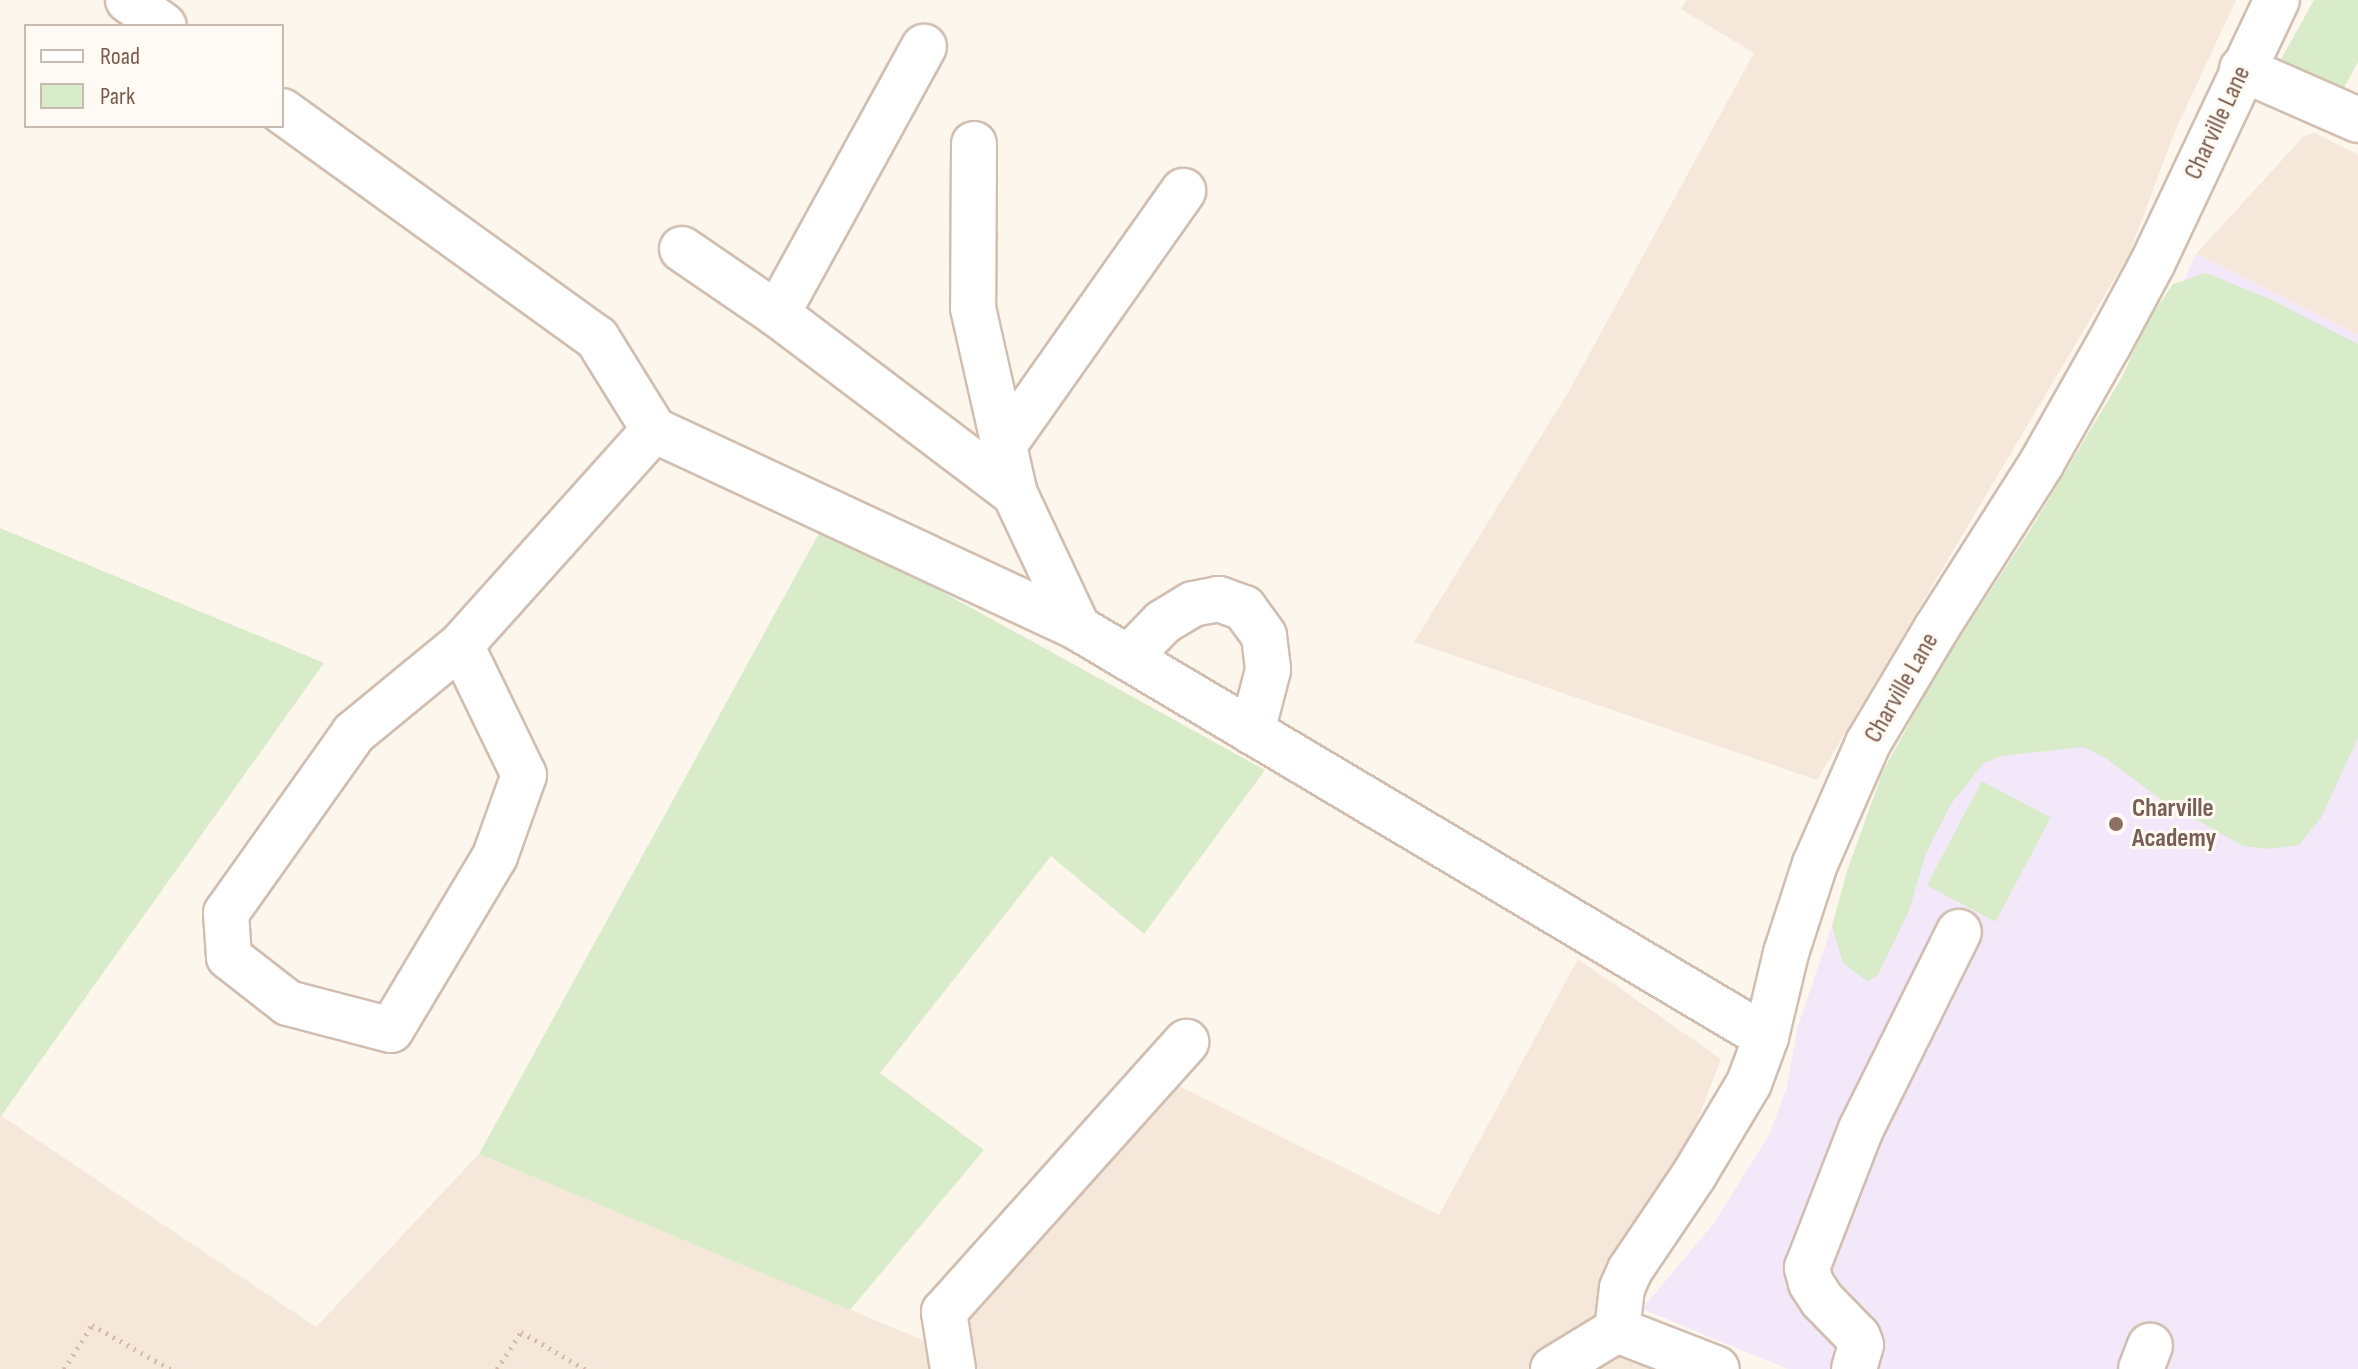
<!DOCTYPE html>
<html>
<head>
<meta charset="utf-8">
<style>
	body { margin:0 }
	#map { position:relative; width:2358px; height:1369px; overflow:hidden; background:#fdf6ec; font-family:"Sofia Sans Condensed",sans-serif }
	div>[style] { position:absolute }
	.residential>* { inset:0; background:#f5e8da }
	.education>* { inset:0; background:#f3e8fa }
	.green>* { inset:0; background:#d8ecc9; transform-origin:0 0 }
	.path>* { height:5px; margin-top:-2.5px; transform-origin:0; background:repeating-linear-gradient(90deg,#d9b8a5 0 2px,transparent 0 8px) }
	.roads { filter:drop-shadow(2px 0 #d1beb0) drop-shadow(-2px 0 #d1beb0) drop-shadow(0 2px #d1beb0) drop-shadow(0 -2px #d1beb0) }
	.minor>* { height:44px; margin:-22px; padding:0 22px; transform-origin:22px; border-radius:22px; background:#fff }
	.dots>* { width:22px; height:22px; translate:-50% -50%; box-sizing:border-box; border:4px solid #fffaf3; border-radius:50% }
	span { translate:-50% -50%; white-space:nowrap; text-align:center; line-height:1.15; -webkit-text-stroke:6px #fffaf3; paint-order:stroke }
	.street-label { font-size:26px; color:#7a5c4d }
	.education-label { font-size:26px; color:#785e54; font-weight:700 }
	.left { translate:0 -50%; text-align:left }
	.legend { position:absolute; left:24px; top:24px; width:260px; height:104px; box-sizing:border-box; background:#fffaf3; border:2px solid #cabbb1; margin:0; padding:10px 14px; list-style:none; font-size:24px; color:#7a5c4d }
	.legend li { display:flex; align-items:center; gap:16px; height:40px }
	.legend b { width:40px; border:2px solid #cabbb1 }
</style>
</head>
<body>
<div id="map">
	<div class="residential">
		<div style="clip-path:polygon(1687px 0,2236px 0,2175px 131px,2129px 254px,1817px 780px,1414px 642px,1569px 391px,1754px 53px,1681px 9px)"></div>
		<div style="clip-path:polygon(2315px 133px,2358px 155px,2358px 335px,2196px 254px,2304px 136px)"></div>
		<div style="clip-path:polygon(1578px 959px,1721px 1059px,1617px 1329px,1717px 1369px,0 1369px,0 1115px,316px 1327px,479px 1154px,932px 1344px,1175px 1084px,1439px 1215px)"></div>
	</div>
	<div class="education">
		<div style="clip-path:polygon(2196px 254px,2358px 335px,2358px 1369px,1788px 1369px,1642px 1309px,1714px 1223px,1769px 1135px,1787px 1087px,1797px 1029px,1845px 887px,2152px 348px)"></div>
	</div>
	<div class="green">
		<div style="clip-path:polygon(2314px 0,2358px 0,2358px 62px,2344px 88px,2280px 61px)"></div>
		<div style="clip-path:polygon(2206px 273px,2270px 299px,2358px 344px,2358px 738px,2321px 818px,2299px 845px,2271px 849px,2243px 846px,2163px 801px,2107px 759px,2084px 747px,2001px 756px,1984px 763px,1951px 804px,1926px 853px,1909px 911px,1884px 962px,1877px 976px,1867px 981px,1843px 963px,1832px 926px,1847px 871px,1883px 771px,1941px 666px,2029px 532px,2121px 379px,2147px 322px,2173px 284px)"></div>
		<div style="clip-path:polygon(823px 526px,1265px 770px,1144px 934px,1051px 856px,880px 1073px,984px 1150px,850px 1310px,479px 1154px)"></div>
		<div style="clip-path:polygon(0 528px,324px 663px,1px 1116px,0 1115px)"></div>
		<div style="left:1982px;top:781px;width:78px;height:118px;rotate:28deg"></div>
	</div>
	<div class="path">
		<div style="left:64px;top:1369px;width:52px;rotate:-57.5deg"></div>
		<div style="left:92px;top:1325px;width:90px;rotate:29.4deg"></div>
		<div style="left:497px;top:1369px;width:44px;rotate:-57deg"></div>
		<div style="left:521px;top:1332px;width:74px;rotate:30deg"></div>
	</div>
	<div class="roads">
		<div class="minor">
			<div style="left:128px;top:0;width:44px;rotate:35.8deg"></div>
			<div style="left:2242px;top:69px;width:127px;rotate:23.7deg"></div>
			<div style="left:282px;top:111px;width:388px;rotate:35.8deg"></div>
			<div style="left:597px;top:338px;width:108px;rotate:58.2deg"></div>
			<div style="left:974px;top:144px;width:164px;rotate:90.3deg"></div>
			<div style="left:973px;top:308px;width:191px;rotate:77.3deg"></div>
			<div style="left:1015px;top:494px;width:148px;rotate:64.8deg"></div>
			<div style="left:1078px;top:628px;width:800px;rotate:30.73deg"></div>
			<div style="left:682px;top:249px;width:115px;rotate:34.4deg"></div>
			<div style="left:777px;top:314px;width:298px;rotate:37.1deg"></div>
			<div style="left:777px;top:314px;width:305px;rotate:-61.2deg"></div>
			<div style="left:1004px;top:445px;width:311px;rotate:-54.8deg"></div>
			<div style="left:461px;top:645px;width:139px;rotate:140.6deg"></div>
			<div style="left:354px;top:733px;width:221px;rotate:125.4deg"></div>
			<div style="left:226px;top:913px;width:44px;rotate:86.1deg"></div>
			<div style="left:229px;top:957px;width:75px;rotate:37.9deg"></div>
			<div style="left:288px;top:1003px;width:106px;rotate:14.7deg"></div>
			<div style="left:391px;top:1030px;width:203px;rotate:-59.1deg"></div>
			<div style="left:495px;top:856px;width:86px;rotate:-70.3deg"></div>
			<div style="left:524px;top:775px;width:144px;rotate:-115.9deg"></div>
			<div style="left:461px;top:645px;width:289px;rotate:-48.1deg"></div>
			<div style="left:654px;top:430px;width:468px;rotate:25deg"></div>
			<div style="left:1128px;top:658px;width:50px;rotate:-45.8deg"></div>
			<div style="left:1163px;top:622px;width:35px;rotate:-31deg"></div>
			<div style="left:1193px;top:604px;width:26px;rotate:-11deg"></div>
			<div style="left:1219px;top:599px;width:27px;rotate:20deg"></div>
			<div style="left:1244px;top:608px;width:34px;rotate:54deg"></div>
			<div style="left:1264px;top:636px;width:34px;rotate:83deg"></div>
			<div style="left:1268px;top:670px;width:64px;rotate:104.5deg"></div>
			<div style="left:1617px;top:1330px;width:42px;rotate:-83.2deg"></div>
			<div style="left:1622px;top:1288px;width:20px;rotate:-66deg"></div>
			<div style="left:1630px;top:1270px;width:115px;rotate:-56deg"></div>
			<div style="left:1694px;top:1175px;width:107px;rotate:-59.1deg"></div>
			<div style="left:1749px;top:1083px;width:49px;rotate:-69.7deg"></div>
			<div style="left:1766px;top:1037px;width:86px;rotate:-76.6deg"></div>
			<div style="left:1786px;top:953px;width:94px;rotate:-72deg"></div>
			<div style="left:1815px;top:864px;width:132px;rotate:-66.3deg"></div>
			<div style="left:1868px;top:743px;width:133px;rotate:-59.2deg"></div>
			<div style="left:1936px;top:629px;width:196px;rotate:-57.5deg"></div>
			<div style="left:2041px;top:464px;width:138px;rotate:-60.5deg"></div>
			<div style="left:2109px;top:344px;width:93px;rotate:-61.8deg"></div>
			<div style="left:2153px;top:262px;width:290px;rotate:-64.7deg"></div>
			<div style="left:1617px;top:1330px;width:107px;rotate:21.3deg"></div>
			<div style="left:953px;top:1369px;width:58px;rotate:-99deg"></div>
			<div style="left:944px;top:1312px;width:363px;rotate:-48.1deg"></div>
			<div style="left:1553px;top:1369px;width:75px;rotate:-31.4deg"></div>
			<div style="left:1854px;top:1369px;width:25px;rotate:-74deg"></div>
			<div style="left:1861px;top:1345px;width:9px;rotate:-111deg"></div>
			<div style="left:1858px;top:1337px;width:52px;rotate:-134.2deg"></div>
			<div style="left:1822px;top:1300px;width:20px;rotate:-123deg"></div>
			<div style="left:1811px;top:1283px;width:16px;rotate:-105deg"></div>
			<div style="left:1807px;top:1268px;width:149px;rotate:-68.8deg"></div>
			<div style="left:1861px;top:1129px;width:220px;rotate:-63.6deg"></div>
			<div style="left:2141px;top:1369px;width:25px;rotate:-69deg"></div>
		</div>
	</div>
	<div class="dots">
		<div style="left:2116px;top:824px;background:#8d6e63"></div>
	</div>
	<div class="street-label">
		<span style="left:2218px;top:123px;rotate:-65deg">Charville Lane</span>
		<span style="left:1902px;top:688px;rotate:-60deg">Charville Lane</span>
	</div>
	<div class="education-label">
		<span class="left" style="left:2132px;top:824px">Charville<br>Academy</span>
	</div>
	<ul class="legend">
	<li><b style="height:10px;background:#fff"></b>Road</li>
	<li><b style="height:22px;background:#d8ecc9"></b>Park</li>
	</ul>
</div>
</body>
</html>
